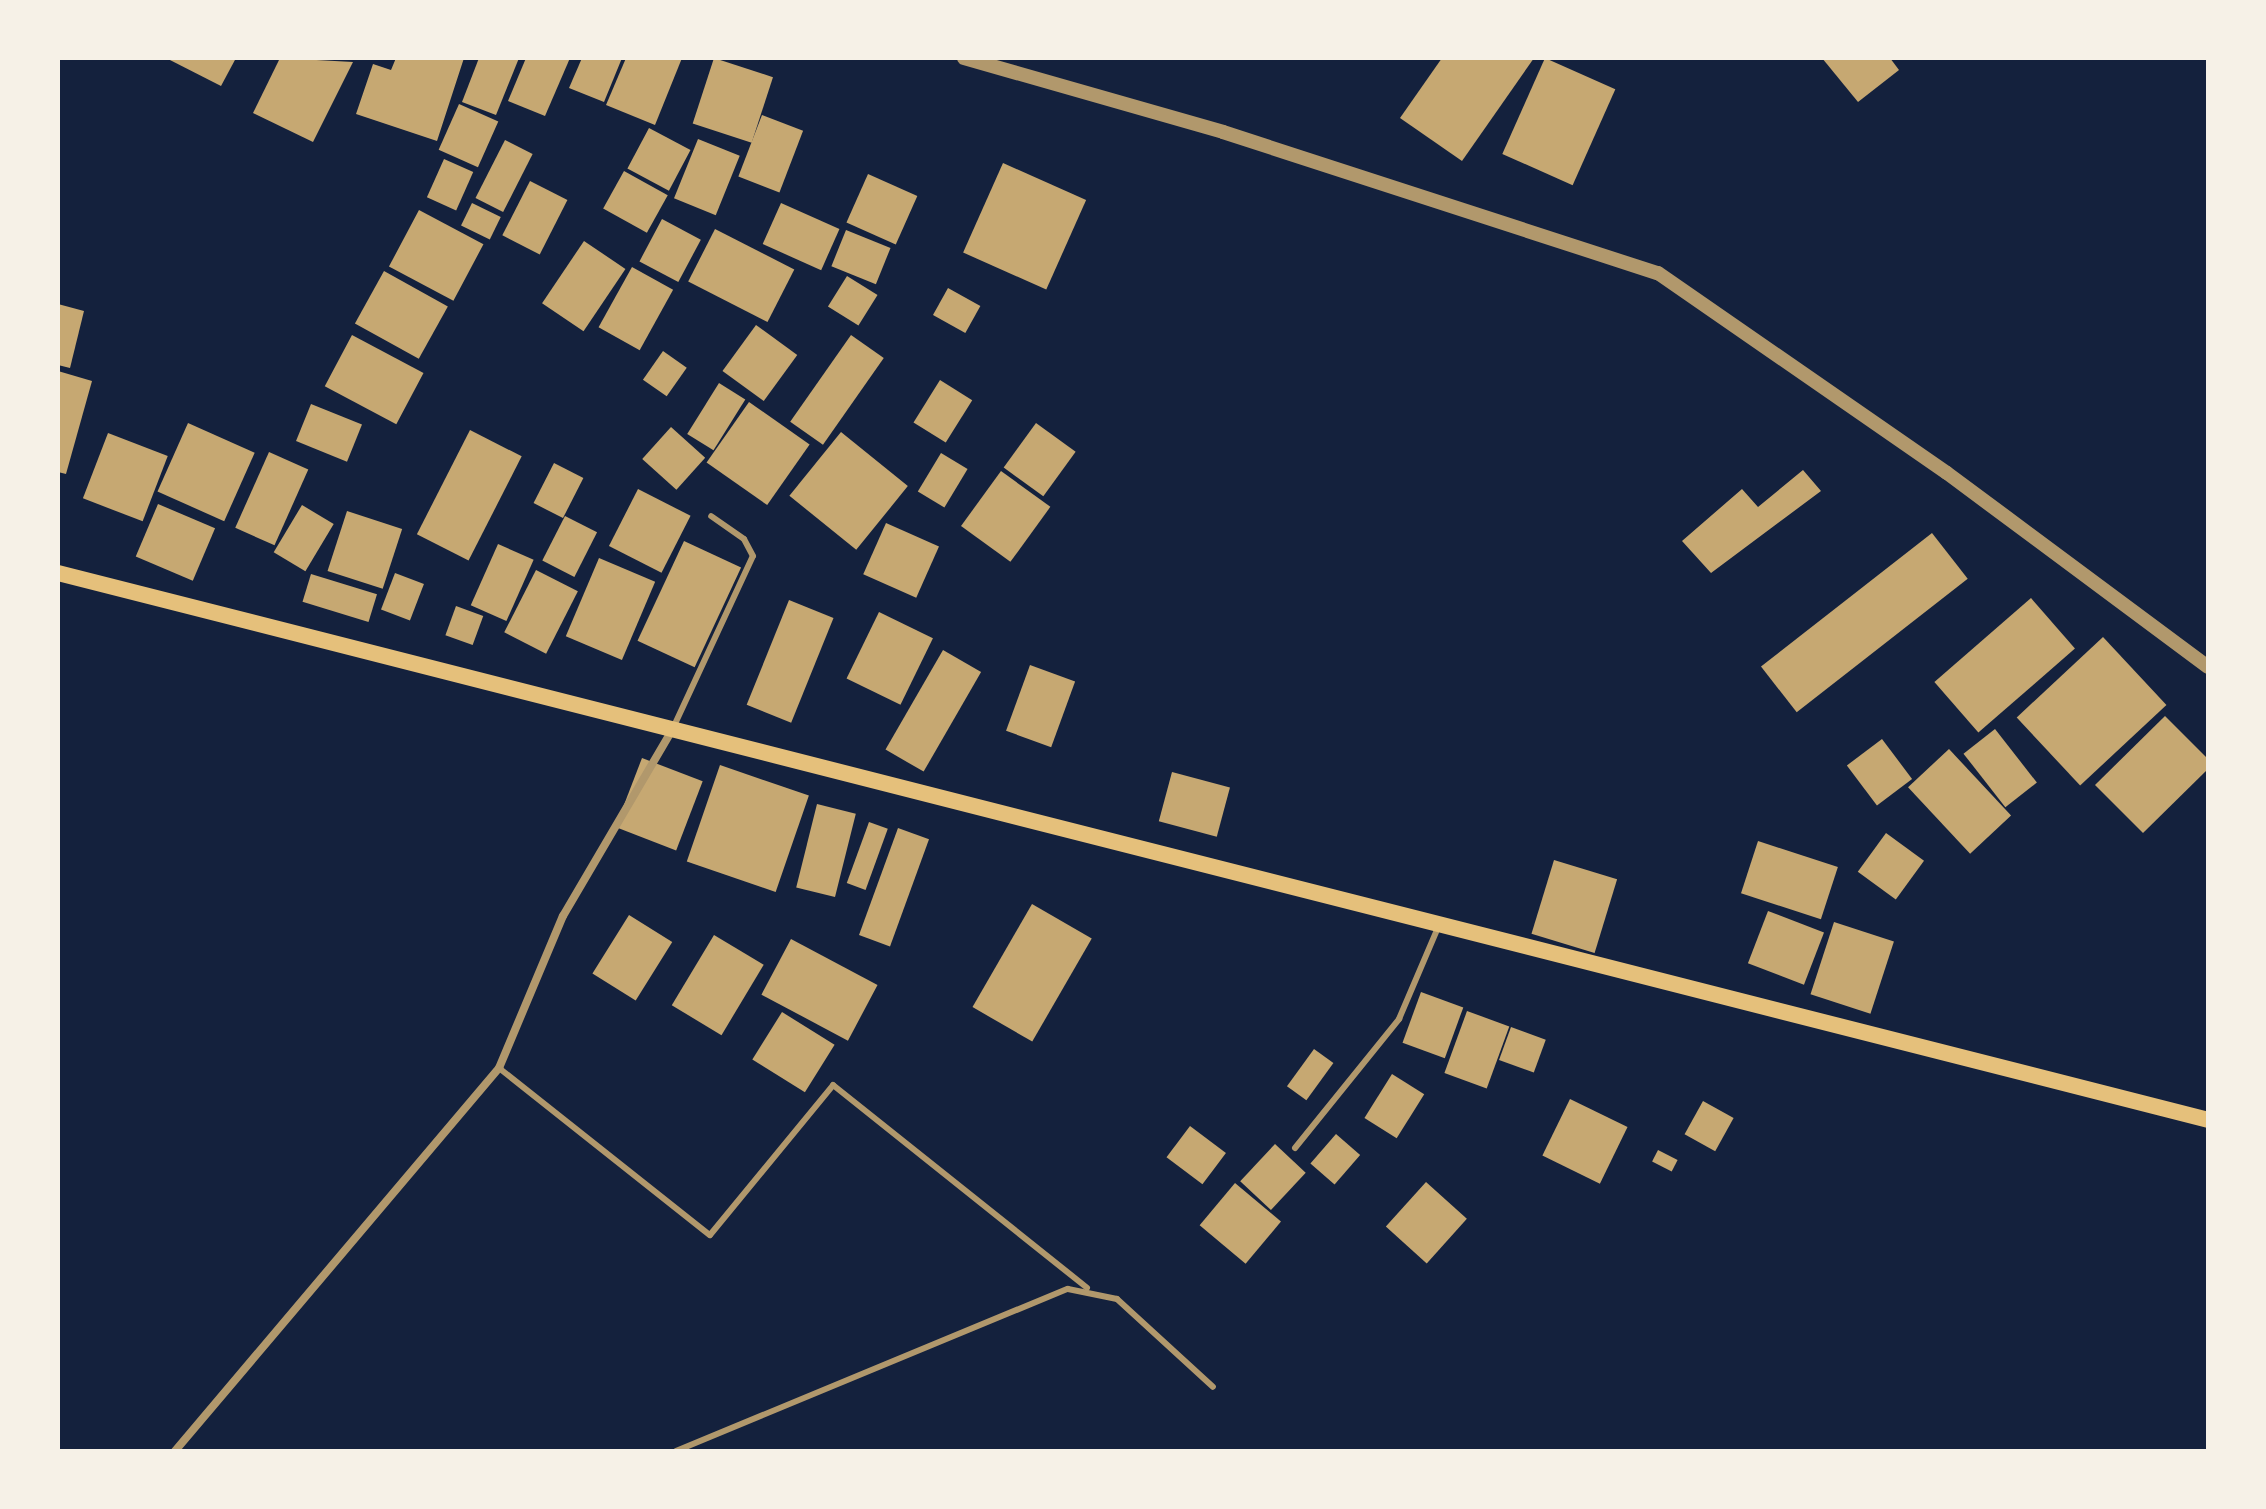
<!DOCTYPE html>
<html>
<head>
<meta charset="utf-8">
<style>
	body { margin:0 }
	#map { position:relative; width:2266px; height:1509px; overflow:hidden; background:#14213d; font-family:"Times New Roman",serif }
	div>[style] { position:absolute }
	.building>* { inset:0; background:#c6a872; transform-origin:0 0 }
	.service>* { height:6px; margin:-3px; padding:0 3px; transform-origin:3px; border-radius:3px; background:#b1986c }
	.minor>* { height:8px; margin:-4px; padding:0 4px; transform-origin:4px; border-radius:4px; background:#b1986c }
	.tertiary>* { height:14px; margin:-7px; padding:0 7px; transform-origin:7px; border-radius:7px; background:#b1986c }
	.secondary>* { height:16px; margin:-8px; padding:0 8px; transform-origin:8px; border-radius:8px; background:#e5c07b }
	span { translate:-50% -50%; white-space:nowrap; text-align:center; line-height:1.15; -webkit-text-stroke:7px #f6f1e7; paint-order:stroke }
	.frame { position:absolute; inset:0; border:60px solid #f6f1e7; pointer-events:none }
</style>
</head>
<body>
<div id="map">
	<div class="building">
		<div style="clip-path:polygon(166px 58px,236px 58px,221px 86px)"></div>
		<div style="clip-path:polygon(280px 58px,353px 62px,313px 142px,253px 113px)"></div>
		<div style="clip-path:polygon(396px 58px,464px 58px,437px 141px,356px 114px,373px 64px,391px 70px)"></div>
		<div style="clip-path:polygon(479px 58px,519px 58px,496px 115px,462px 102px)"></div>
		<div style="clip-path:polygon(526px 58px,570px 58px,545px 116px,508px 101px)"></div>
		<div style="clip-path:polygon(582px 58px,622px 58px,604px 102px,569px 88px)"></div>
		<div style="clip-path:polygon(626px 58px,682px 58px,655px 125px,606px 105px)"></div>
		<div style="left:714px;top:58px;width:62px;height:69px;rotate:18deg"></div>
		<div style="clip-path:polygon(1442px 58px,1534px 58px,1462px 161px,1400px 118px)"></div>
		<div style="left:1545px;top:58px;width:77px;height:105px;rotate:24deg"></div>
		<div style="clip-path:polygon(1822px 58px,1890px 58px,1899px 70px,1858px 102px)"></div>
		<div style="left:459px;top:104px;width:43px;height:50px;rotate:24deg"></div>
		<div style="left:762px;top:115px;width:44px;height:66px;rotate:21deg"></div>
		<div style="left:649px;top:128px;width:47px;height:46px;rotate:28deg"></div>
		<div style="left:698px;top:139px;width:45px;height:64px;rotate:22deg"></div>
		<div style="left:505px;top:140px;width:31px;height:65px;rotate:27deg"></div>
		<div style="left:444px;top:159px;width:32px;height:42px;rotate:24deg"></div>
		<div style="left:1003px;top:163px;width:91px;height:98px;rotate:24deg"></div>
		<div style="left:624px;top:171px;width:50px;height:43px;rotate:29deg"></div>
		<div style="left:868px;top:174px;width:54px;height:53px;rotate:24deg"></div>
		<div style="left:530px;top:181px;width:42px;height:61px;rotate:27deg"></div>
		<div style="left:472px;top:203px;width:32px;height:25px;rotate:26deg"></div>
		<div style="left:781px;top:203px;width:64px;height:45px;rotate:24deg"></div>
		<div style="left:419px;top:210px;width:73px;height:64px;rotate:28deg"></div>
		<div style="left:662px;top:219px;width:44px;height:48px;rotate:28deg"></div>
		<div style="left:715px;top:229px;width:89px;height:59px;rotate:27deg"></div>
		<div style="left:846px;top:230px;width:48px;height:39px;rotate:22deg"></div>
		<div style="left:584px;top:241px;width:50px;height:75px;rotate:34deg"></div>
		<div style="left:632px;top:267px;width:47px;height:69px;rotate:29deg"></div>
		<div style="left:384px;top:271px;width:73px;height:60px;rotate:29deg"></div>
		<div style="left:847px;top:276px;width:36px;height:36px;rotate:32deg"></div>
		<div style="left:948px;top:288px;width:37px;height:31px;rotate:29deg"></div>
		<div style="clip-path:polygon(58px 304px,84px 311px,70px 368px,58px 365px)"></div>
		<div style="left:756px;top:325px;width:51px;height:57px;rotate:36deg"></div>
		<div style="left:352px;top:335px;width:81px;height:58px;rotate:28deg"></div>
		<div style="left:851px;top:335px;width:40px;height:106px;rotate:35deg"></div>
		<div style="left:663px;top:351px;width:29px;height:35px;rotate:35deg"></div>
		<div style="clip-path:polygon(58px 371px,92px 381px,66px 474px,58px 472px)"></div>
		<div style="left:940px;top:380px;width:38px;height:50px;rotate:32deg"></div>
		<div style="left:719px;top:383px;width:31px;height:60px;rotate:32deg"></div>
		<div style="left:749px;top:402px;width:74px;height:74px;rotate:35deg"></div>
		<div style="left:311px;top:404px;width:55px;height:40px;rotate:22deg"></div>
		<div style="left:188px;top:423px;width:73px;height:75px;rotate:24deg"></div>
		<div style="left:1036px;top:423px;width:49px;height:55px;rotate:36deg"></div>
		<div style="left:671px;top:427px;width:46px;height:43px;rotate:42deg"></div>
		<div style="left:470px;top:430px;width:58px;height:117px;rotate:27deg"></div>
		<div style="left:841px;top:432px;width:86px;height:82px;rotate:39deg"></div>
		<div style="left:108px;top:433px;width:64px;height:70px;rotate:21deg"></div>
		<div style="left:269px;top:452px;width:43px;height:83px;rotate:24deg"></div>
		<div style="left:941px;top:453px;width:31px;height:45px;rotate:31deg"></div>
		<div style="left:554px;top:463px;width:33px;height:45px;rotate:27deg"></div>
		<div style="clip-path:polygon(1803px 470px,1821px 491px,1711px 573px,1682px 541px,1742px 489px,1758px 507px)"></div>
		<div style="left:1001px;top:471px;width:61px;height:68px;rotate:36deg"></div>
		<div style="left:638px;top:489px;width:59px;height:64px;rotate:27deg"></div>
		<div style="left:158px;top:504px;width:62px;height:57px;rotate:23deg"></div>
		<div style="left:302px;top:505px;width:37px;height:55px;rotate:31deg"></div>
		<div style="left:347px;top:511px;width:58px;height:63px;rotate:18deg"></div>
		<div style="left:565px;top:516px;width:36px;height:50px;rotate:27deg"></div>
		<div style="left:886px;top:523px;width:58px;height:56px;rotate:24deg"></div>
		<div style="left:1932px;top:533px;width:58px;height:217px;rotate:52deg"></div>
		<div style="left:684px;top:541px;width:63px;height:110px;rotate:25deg"></div>
		<div style="left:498px;top:544px;width:39px;height:67px;rotate:24deg"></div>
		<div style="left:599px;top:558px;width:61px;height:85px;rotate:23deg"></div>
		<div style="left:536px;top:570px;width:47px;height:70px;rotate:27deg"></div>
		<div style="left:395px;top:573px;width:31px;height:39px;rotate:21deg"></div>
		<div style="left:311px;top:574px;width:69px;height:29px;rotate:17deg"></div>
		<div style="left:2031px;top:598px;width:67px;height:128px;rotate:49deg"></div>
		<div style="left:789px;top:600px;width:48px;height:113px;rotate:22deg"></div>
		<div style="left:456px;top:606px;width:29px;height:31px;rotate:20deg"></div>
		<div style="left:879px;top:612px;width:60px;height:74px;rotate:26deg"></div>
		<div style="left:2103px;top:637px;width:93px;height:118px;rotate:47deg"></div>
		<div style="left:943px;top:650px;width:44px;height:115px;rotate:30deg"></div>
		<div style="left:1030px;top:665px;width:48px;height:70px;rotate:20deg"></div>
		<div style="clip-path:polygon(2165px 716px,2208px 759px,2208px 769px,2143px 833px,2095px 785px)"></div>
		<div style="left:1995px;top:729px;width:68px;height:40px;rotate:52deg"></div>
		<div style="left:1882px;top:739px;width:50px;height:44px;rotate:53deg"></div>
		<div style="left:1949px;top:749px;width:91px;height:56px;rotate:47deg"></div>
		<div style="left:642px;top:758px;width:65px;height:74px;rotate:21deg"></div>
		<div style="left:720px;top:765px;width:94px;height:102px;rotate:19deg"></div>
		<div style="left:1172px;top:772px;width:60px;height:51px;rotate:15deg"></div>
		<div style="left:817px;top:804px;width:40px;height:86px;rotate:14deg"></div>
		<div style="left:869px;top:822px;width:20px;height:65px;rotate:20deg"></div>
		<div style="left:898px;top:828px;width:33px;height:114px;rotate:20deg"></div>
		<div style="left:1886px;top:833px;width:47px;height:48px;rotate:36deg"></div>
		<div style="left:1758px;top:841px;width:84px;height:55px;rotate:18deg"></div>
		<div style="left:1554px;top:860px;width:66px;height:77px;rotate:17deg"></div>
		<div style="left:1032px;top:904px;width:69px;height:119px;rotate:30deg"></div>
		<div style="left:1768px;top:911px;width:60px;height:56px;rotate:21deg"></div>
		<div style="left:629px;top:915px;width:51px;height:69px;rotate:32deg"></div>
		<div style="left:1834px;top:922px;width:63px;height:76px;rotate:18deg"></div>
		<div style="left:714px;top:935px;width:58px;height:82px;rotate:31deg"></div>
		<div style="left:791px;top:939px;width:98px;height:63px;rotate:28deg"></div>
		<div style="left:1421px;top:992px;width:45px;height:54px;rotate:20deg"></div>
		<div style="left:1467px;top:1011px;width:45px;height:66px;rotate:20deg"></div>
		<div style="left:782px;top:1012px;width:62px;height:56px;rotate:32deg"></div>
		<div style="left:1511px;top:1027px;width:37px;height:35px;rotate:20deg"></div>
		<div style="left:1314px;top:1049px;width:24px;height:46px;rotate:36deg"></div>
		<div style="left:1392px;top:1074px;width:38px;height:52px;rotate:32deg"></div>
		<div style="left:1570px;top:1099px;width:64px;height:63px;rotate:26deg"></div>
		<div style="left:1703px;top:1101px;width:35px;height:38px;rotate:29deg"></div>
		<div style="left:1190px;top:1126px;width:45px;height:39px;rotate:37deg"></div>
		<div style="left:1336px;top:1134px;width:32px;height:39px;rotate:41deg"></div>
		<div style="left:1275px;top:1144px;width:42px;height:51px;rotate:43deg"></div>
		<div style="left:1658px;top:1150px;width:22px;height:13px;rotate:27deg"></div>
		<div style="left:1426px;top:1182px;width:55px;height:60px;rotate:42deg"></div>
		<div style="left:1235px;top:1183px;width:60px;height:55px;rotate:40deg"></div>
	</div>
	<div class="service">
		<div style="left:674px;top:726px;width:187px;rotate:-65.1deg"></div>
		<div style="left:753px;top:556px;width:19px;rotate:-118deg"></div>
		<div style="left:744px;top:539px;width:40px;rotate:-145.1deg"></div>
		<div style="left:499px;top:1068px;width:269px;rotate:38.4deg"></div>
		<div style="left:710px;top:1235px;width:194px;rotate:-50.6deg"></div>
		<div style="left:833px;top:1085px;width:325px;rotate:38.6deg"></div>
		<div style="left:1295px;top:1148px;width:166px;rotate:-51.1deg"></div>
		<div style="left:1399px;top:1019px;width:102px;rotate:-66.9deg"></div>
		<div style="left:676px;top:1451px;width:424px;rotate:-22.5deg"></div>
		<div style="left:1068px;top:1289px;width:50px;rotate:11.5deg"></div>
		<div style="left:1117px;top:1299px;width:130px;rotate:42.5deg"></div>
	</div>
	<div class="minor">
		<div style="left:175px;top:1451px;width:502px;rotate:-49.77deg"></div>
		<div style="left:499px;top:1068px;width:165px;rotate:-67.2deg"></div>
		<div style="left:563px;top:916px;width:216px;rotate:-59.6deg"></div>
	</div>
	<div class="tertiary">
		<div style="left:964px;top:58px;width:269px;rotate:15.9deg"></div>
		<div style="left:1223px;top:132px;width:457px;rotate:18deg"></div>
		<div style="left:1658px;top:273px;width:351px;rotate:34.7deg"></div>
		<div style="left:1947px;top:473px;width:325px;rotate:36.6deg"></div>
	</div>
	<div class="secondary">
		<div style="left:58px;top:573px;width:2218px;rotate:14.27deg"></div>
	</div>
	<div class="frame"></div>
</div>
</body>
</html>
